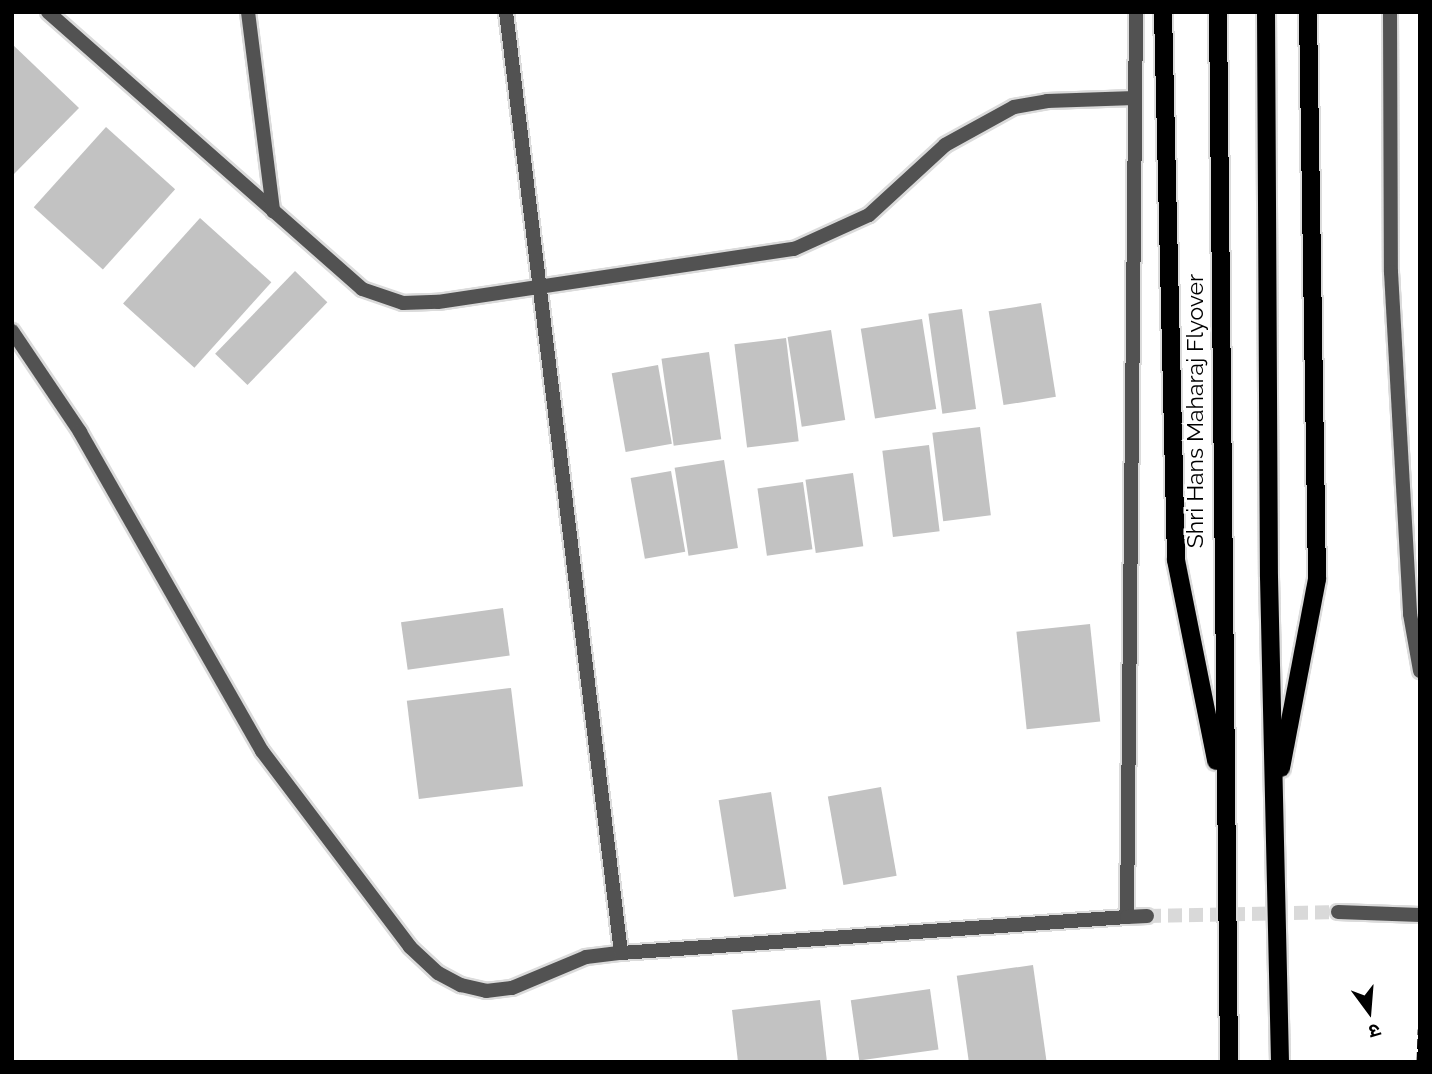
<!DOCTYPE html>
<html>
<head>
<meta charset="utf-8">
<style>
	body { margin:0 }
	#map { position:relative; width:1432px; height:1074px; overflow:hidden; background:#fff; font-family:Raleway,"Noto Sans Devanagari",sans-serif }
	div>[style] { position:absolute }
	.building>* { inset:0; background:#c2c2c2; transform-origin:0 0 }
	.tertiary-tunnel>* { height:14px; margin-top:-7px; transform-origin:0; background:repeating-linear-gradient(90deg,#d9d9d9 0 14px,transparent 0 21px) }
	.roads { filter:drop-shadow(2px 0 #dbdbdb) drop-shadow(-2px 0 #dbdbdb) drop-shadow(0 2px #dbdbdb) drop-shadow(0 -2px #dbdbdb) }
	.service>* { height:14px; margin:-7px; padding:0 7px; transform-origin:7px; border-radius:7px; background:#525252 }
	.minor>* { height:14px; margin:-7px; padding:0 7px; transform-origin:7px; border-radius:7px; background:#525252 }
	.tertiary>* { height:14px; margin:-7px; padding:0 7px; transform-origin:7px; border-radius:7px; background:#525252 }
	.primary>* { height:18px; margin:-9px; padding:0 9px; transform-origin:9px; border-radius:9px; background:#000 }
	.rail>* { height:5px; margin-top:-2.5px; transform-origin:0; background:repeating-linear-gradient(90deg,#000 0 10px,transparent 0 13.5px) }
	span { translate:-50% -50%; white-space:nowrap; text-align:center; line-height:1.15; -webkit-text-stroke:5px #fff; paint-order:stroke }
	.street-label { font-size:23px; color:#000 }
	.frame { position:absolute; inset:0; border:14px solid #000; pointer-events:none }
	.north { position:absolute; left:1334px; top:976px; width:70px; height:70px; -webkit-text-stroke:5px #fff; paint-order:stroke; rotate:164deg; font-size:19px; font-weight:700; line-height:28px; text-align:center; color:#000 }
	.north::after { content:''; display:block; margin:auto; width:24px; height:32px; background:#000; clip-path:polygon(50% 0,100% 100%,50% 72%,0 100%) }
</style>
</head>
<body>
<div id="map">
	<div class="building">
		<div style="clip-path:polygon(12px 44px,79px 108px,12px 176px)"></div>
		<div style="left:106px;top:127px;width:93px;height:108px;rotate:42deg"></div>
		<div style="left:200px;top:218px;width:96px;height:115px;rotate:42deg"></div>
		<div style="left:295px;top:271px;width:45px;height:115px;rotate:44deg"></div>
		<div style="left:1041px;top:303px;width:95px;height:53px;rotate:81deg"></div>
		<div style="left:962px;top:309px;width:101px;height:34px;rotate:82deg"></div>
		<div style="left:922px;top:319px;width:91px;height:62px;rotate:81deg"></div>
		<div style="left:831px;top:330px;width:91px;height:44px;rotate:81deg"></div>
		<div style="left:786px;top:338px;width:104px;height:52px;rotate:83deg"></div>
		<div style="left:709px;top:352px;width:88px;height:48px;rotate:82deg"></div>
		<div style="left:658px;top:365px;width:80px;height:47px;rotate:80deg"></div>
		<div style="left:980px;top:427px;width:89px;height:48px;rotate:83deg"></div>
		<div style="left:929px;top:445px;width:87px;height:47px;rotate:83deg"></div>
		<div style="left:724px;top:460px;width:89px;height:50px;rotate:81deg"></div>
		<div style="left:671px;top:471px;width:82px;height:41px;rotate:80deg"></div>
		<div style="left:853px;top:473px;width:74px;height:48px;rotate:82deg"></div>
		<div style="left:803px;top:482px;width:68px;height:46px;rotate:82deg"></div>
		<div style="left:503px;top:608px;width:48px;height:103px;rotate:82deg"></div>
		<div style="left:1090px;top:624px;width:98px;height:74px;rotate:84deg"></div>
		<div style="left:511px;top:688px;width:99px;height:105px;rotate:83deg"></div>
		<div style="left:881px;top:787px;width:90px;height:54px;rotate:80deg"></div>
		<div style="left:771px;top:792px;width:98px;height:53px;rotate:81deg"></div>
		<div style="left:1033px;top:965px;width:98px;height:77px;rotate:82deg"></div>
		<div style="left:930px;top:989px;width:61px;height:80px;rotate:82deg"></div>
		<div style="clip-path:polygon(820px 1000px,827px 1062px,738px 1062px,732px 1010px)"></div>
	</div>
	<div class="tertiary-tunnel">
		<div style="left:1147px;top:916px;width:191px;rotate:-1.2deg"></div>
	</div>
	<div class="roads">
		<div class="service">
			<div style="left:48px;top:12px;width:419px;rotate:41.4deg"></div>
			<div style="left:362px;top:289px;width:43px;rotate:18.9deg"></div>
			<div style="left:403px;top:303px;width:35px;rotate:-2deg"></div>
			<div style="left:438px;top:302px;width:360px;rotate:-8.5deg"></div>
			<div style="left:794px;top:249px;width:82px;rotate:-24.4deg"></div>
			<div style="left:869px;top:215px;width:103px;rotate:-42.6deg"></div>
			<div style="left:945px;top:145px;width:79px;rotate:-28.8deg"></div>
			<div style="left:1014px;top:107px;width:34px;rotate:-10deg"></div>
			<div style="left:1047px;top:101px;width:88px;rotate:-2deg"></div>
			<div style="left:248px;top:12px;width:201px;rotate:82.8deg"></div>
			<div style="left:506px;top:12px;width:948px;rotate:83.03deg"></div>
		</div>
		<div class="minor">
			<div style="left:12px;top:331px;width:122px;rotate:56deg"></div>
			<div style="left:80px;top:432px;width:367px;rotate:60.3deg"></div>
			<div style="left:262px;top:751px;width:246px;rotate:52.9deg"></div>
			<div style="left:410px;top:947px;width:38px;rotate:43deg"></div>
			<div style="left:438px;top:973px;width:26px;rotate:28deg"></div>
			<div style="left:461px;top:985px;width:26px;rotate:13deg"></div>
			<div style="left:486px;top:991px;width:26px;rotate:-7deg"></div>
			<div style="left:512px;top:988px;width:80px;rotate:-22.7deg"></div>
			<div style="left:586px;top:957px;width:35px;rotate:-7deg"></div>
			<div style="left:621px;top:953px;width:507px;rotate:-4.07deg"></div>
		</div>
		<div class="tertiary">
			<div style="left:1136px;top:12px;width:905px;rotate:90.57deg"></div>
			<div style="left:1127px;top:917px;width:20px;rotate:-3deg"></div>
			<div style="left:1390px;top:12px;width:260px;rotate:89.8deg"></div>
			<div style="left:1391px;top:272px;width:343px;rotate:86.8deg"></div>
			<div style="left:1410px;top:614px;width:58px;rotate:80deg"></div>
			<div style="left:1338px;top:912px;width:82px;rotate:2.1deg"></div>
		</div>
		<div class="primary">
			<div style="left:1163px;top:12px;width:548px;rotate:88.64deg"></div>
			<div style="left:1176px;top:560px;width:205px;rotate:78.7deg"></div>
			<div style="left:1218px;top:12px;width:1050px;rotate:89.4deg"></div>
			<div style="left:1266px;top:12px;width:565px;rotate:89.7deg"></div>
			<div style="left:1269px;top:577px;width:485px;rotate:88.7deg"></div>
			<div style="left:1281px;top:768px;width:192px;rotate:-79.2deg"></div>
			<div style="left:1317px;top:579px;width:567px;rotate:-90.91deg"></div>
		</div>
	</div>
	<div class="rail">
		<div style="left:1419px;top:1062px;width:33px;rotate:-88deg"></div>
	</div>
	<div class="street-label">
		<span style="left:1195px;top:411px;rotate:-90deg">Shri Hans Maharaj Flyover</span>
	</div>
	<div class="frame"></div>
	<div class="north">उ</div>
</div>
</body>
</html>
